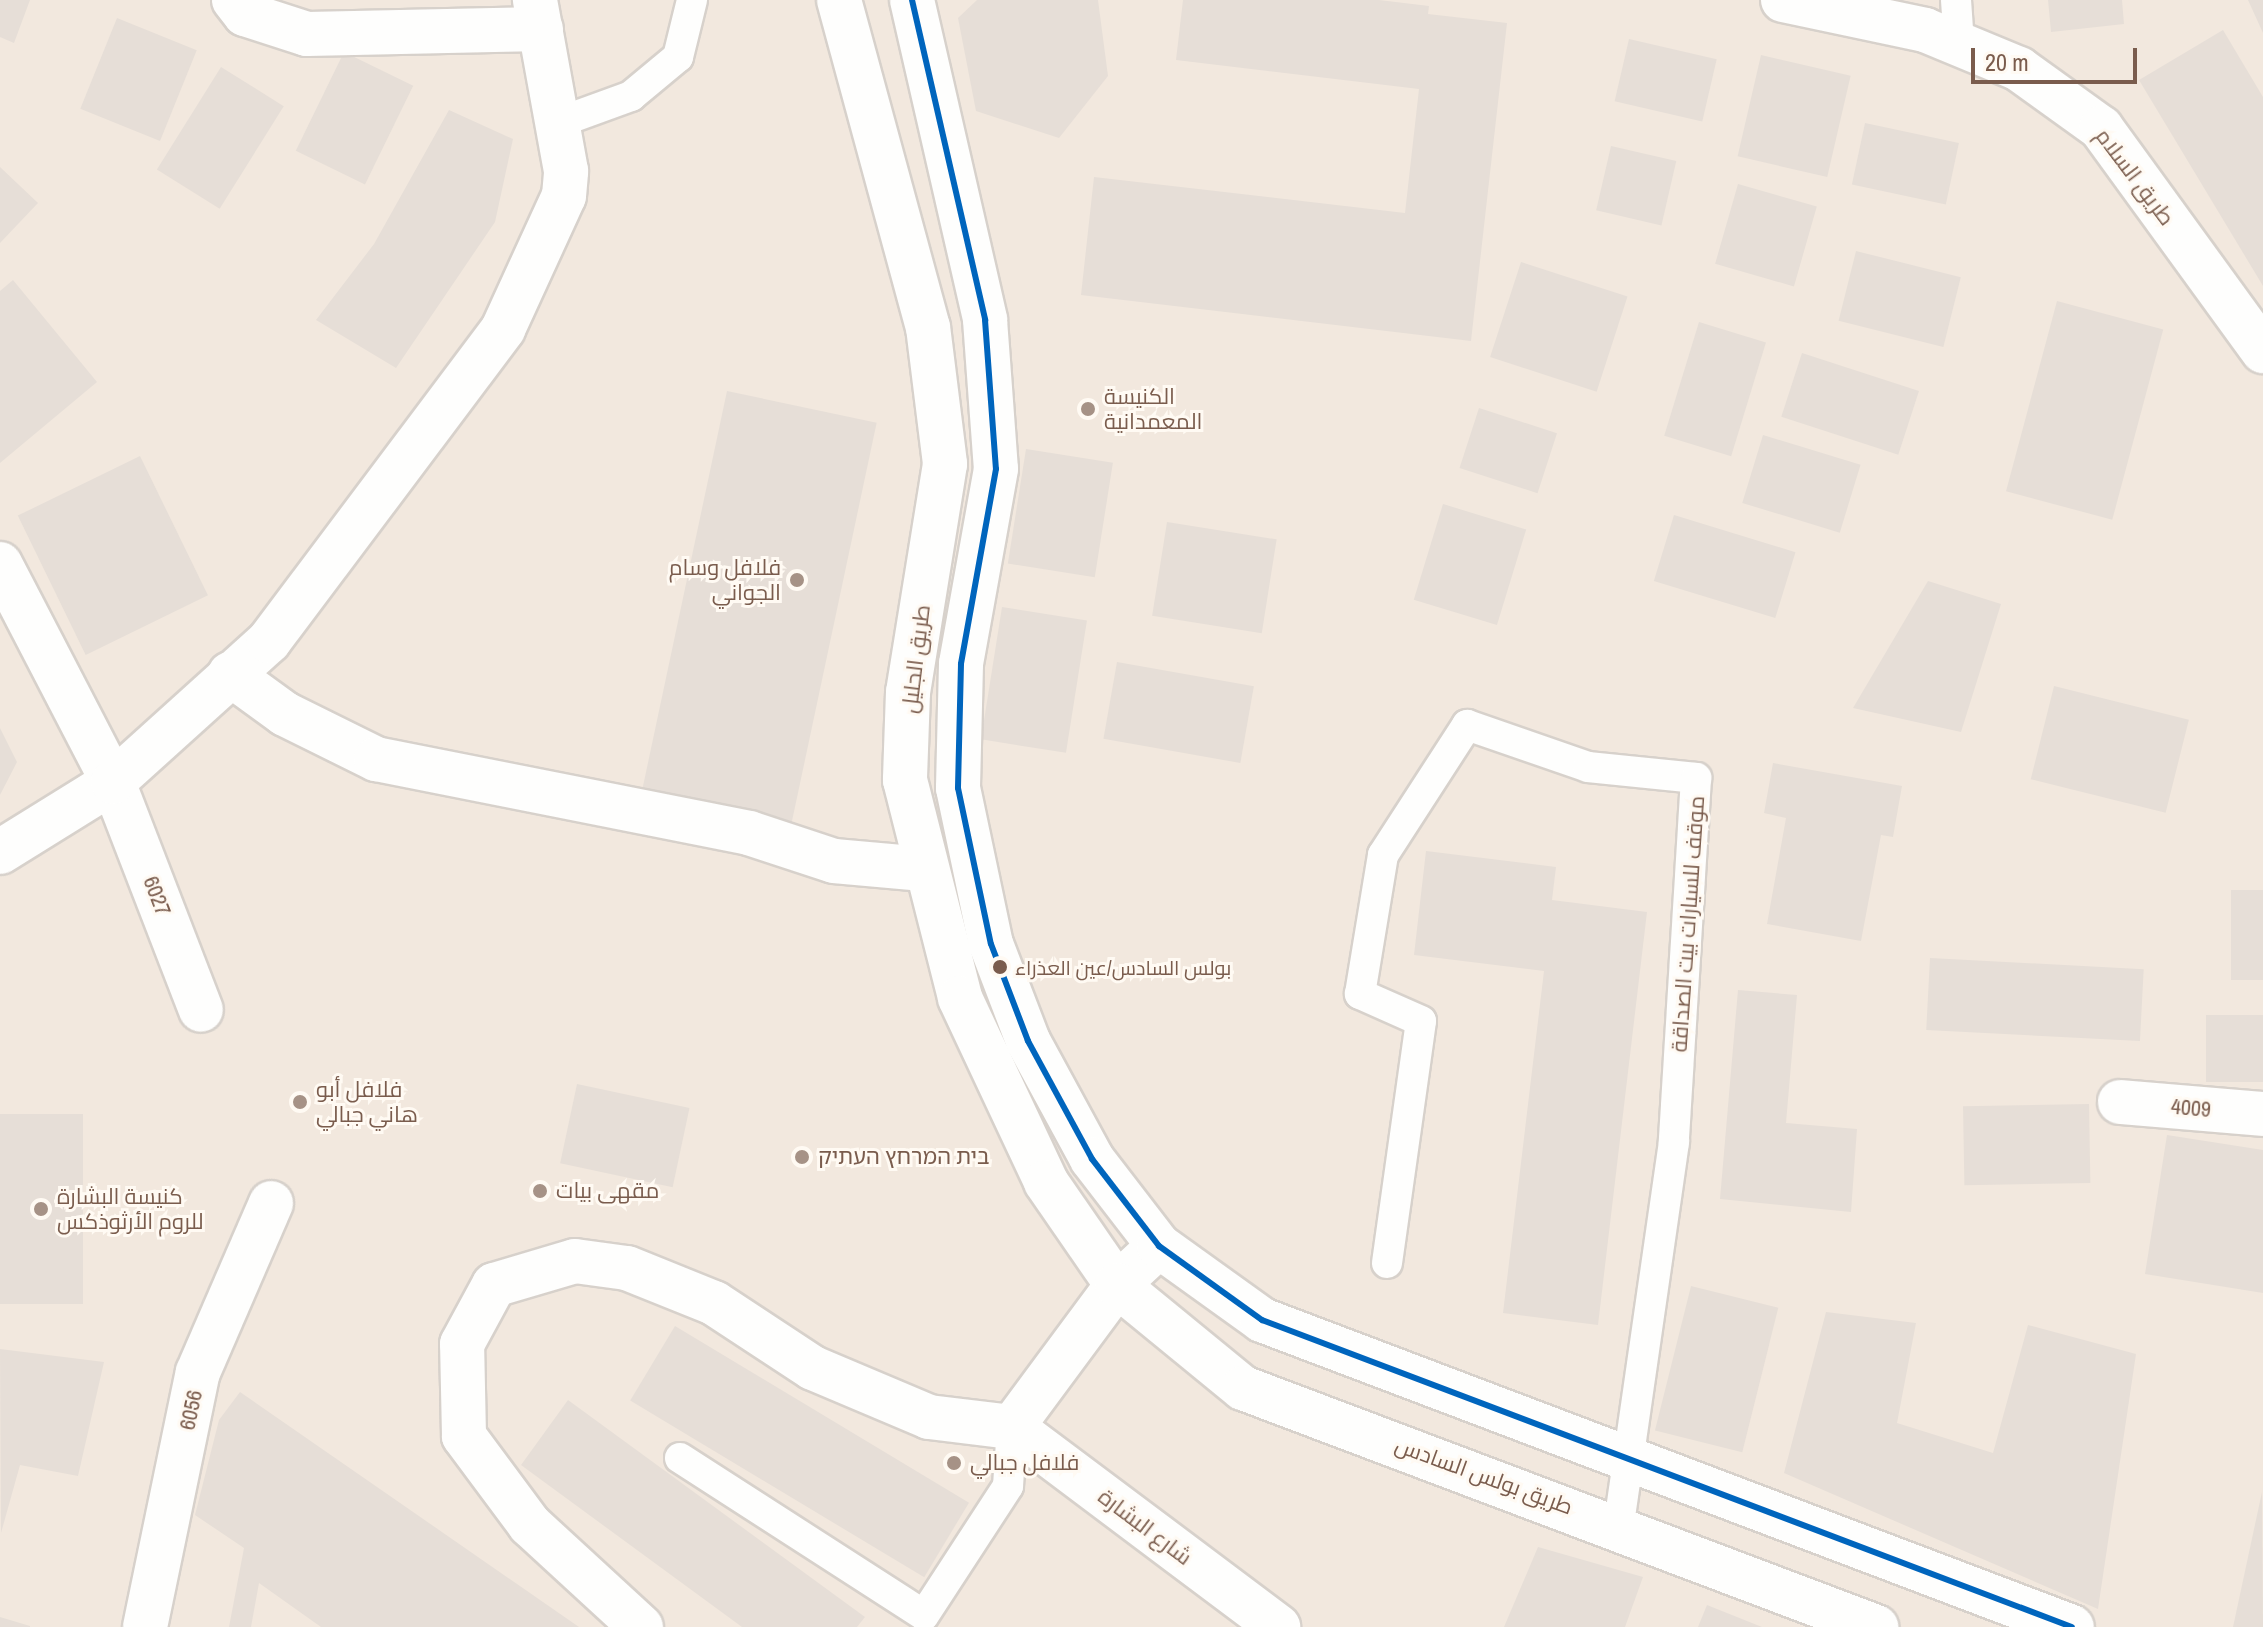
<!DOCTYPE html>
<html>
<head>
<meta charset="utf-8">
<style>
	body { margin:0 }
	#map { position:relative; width:2263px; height:1627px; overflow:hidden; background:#f9f5f0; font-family:"Archivo Narrow",Cairo,"Noto Sans Hebrew",sans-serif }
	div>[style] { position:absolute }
	.residential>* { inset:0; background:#f2e8de; transform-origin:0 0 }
	.building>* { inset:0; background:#e6ded7; transform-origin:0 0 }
	.roads { filter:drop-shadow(2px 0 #d7d1cb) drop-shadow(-2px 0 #d7d1cb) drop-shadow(0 2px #d7d1cb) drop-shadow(0 -2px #d7d1cb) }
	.lane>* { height:30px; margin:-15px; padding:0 15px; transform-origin:15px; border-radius:15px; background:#fefefd }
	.street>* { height:44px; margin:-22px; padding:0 22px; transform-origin:22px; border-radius:22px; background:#fefefd }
	.secondary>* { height:44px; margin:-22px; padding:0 22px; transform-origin:22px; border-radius:22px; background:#fefefd }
	.bus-1>* { height:6px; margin:-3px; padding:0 3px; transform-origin:3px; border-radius:3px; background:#0065bd }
	.dots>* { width:22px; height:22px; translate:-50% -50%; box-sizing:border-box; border:4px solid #fffaf3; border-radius:50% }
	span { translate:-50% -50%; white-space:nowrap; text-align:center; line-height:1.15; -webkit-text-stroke:6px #fffaf3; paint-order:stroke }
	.bus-label { font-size:20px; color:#7a5c4d }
	.left { translate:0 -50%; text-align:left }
	.street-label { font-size:22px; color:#7a5c4d }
	.poi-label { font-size:22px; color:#7a5c4d }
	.right { translate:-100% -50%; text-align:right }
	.scale { position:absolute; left:1971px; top:48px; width:166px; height:36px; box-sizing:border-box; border:4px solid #7a5c4d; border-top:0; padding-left:10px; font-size:24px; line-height:28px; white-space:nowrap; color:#7a5c4d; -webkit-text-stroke:6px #fffaf3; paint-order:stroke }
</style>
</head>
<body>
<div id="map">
	<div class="residential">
		<div style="left:0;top:0;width:2263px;height:1627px"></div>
	</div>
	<div class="building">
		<div style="clip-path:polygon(0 0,30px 0,14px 43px,0 37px)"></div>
		<div style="clip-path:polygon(977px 0,1098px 0,1108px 76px,1059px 138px,976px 111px,958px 18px)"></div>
		<div style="clip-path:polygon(1183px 0,1379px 0,1429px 6px,1428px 14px,1507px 23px,1471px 341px,1081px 295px,1094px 177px,1405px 213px,1419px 89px,1176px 60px)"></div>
		<div style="clip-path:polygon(2048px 0,2122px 0,2124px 24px,2051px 32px)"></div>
		<div style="clip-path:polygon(2248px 0,2263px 0,2263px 33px)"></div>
		<div style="left:117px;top:18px;width:86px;height:98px;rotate:22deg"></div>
		<div style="clip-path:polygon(2223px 30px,2263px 97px,2263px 286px,2139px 80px)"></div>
		<div style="left:1629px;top:39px;width:90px;height:64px;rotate:13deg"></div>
		<div style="left:344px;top:52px;width:77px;height:110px;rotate:26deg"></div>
		<div style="left:1761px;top:55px;width:92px;height:104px;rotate:13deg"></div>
		<div style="left:221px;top:67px;width:74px;height:121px;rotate:32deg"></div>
		<div style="clip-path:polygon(449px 110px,513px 139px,495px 222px,396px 368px,316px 320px,374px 244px)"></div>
		<div style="left:1865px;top:123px;width:96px;height:63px;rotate:12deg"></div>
		<div style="left:1611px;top:146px;width:67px;height:66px;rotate:13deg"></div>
		<div style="clip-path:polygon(0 167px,38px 203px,0 243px)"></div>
		<div style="left:1738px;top:184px;width:82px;height:83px;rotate:16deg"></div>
		<div style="left:1856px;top:251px;width:108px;height:72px;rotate:14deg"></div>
		<div style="left:1521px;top:262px;width:112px;height:100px;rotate:18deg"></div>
		<div style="clip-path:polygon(13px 280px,97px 382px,0 463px,0 291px)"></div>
		<div style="left:2057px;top:301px;width:110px;height:197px;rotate:15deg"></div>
		<div style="left:1699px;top:322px;width:70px;height:119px;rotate:17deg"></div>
		<div style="left:1802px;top:353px;width:123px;height:67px;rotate:18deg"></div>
		<div style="left:727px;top:391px;width:153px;height:413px;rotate:12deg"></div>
		<div style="left:1479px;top:408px;width:82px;height:63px;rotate:18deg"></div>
		<div style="left:1763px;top:435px;width:102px;height:71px;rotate:17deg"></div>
		<div style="left:1026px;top:449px;width:88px;height:116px;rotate:9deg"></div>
		<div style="left:140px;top:456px;width:155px;height:136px;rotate:64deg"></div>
		<div style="left:1443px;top:504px;width:87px;height:100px;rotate:17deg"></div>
		<div style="left:1674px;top:515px;width:127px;height:69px;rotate:17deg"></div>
		<div style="left:1167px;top:522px;width:111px;height:95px;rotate:9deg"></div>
		<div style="clip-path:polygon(1928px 581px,2001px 604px,1961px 732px,1853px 708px)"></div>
		<div style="left:1002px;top:607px;width:86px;height:134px;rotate:9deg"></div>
		<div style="left:1117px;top:662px;width:139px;height:78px;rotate:10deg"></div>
		<div style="left:2054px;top:686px;width:139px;height:96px;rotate:14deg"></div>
		<div style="clip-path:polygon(0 728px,17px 762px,0 795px)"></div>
		<div style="clip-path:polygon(1773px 763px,1902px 786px,1893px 837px,1881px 835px,1861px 941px,1767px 924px,1786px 818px,1764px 813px)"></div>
		<div style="clip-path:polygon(1426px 851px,1556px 867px,1552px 900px,1647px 912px,1598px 1325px,1503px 1313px,1544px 971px,1414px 955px)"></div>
		<div style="left:2263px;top:890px;width:90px;height:32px;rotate:90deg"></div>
		<div style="left:1930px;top:958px;width:214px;height:72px;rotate:3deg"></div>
		<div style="clip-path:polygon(1738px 990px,1797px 995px,1786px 1123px,1857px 1129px,1851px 1212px,1720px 1199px)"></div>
		<div style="left:2263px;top:1015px;width:67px;height:57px;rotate:90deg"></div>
		<div style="left:577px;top:1084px;width:115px;height:81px;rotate:12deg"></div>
		<div style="left:2089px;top:1104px;width:79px;height:126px;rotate:89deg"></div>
		<div style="left:0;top:1114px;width:83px;height:190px"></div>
		<div style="clip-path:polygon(2167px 1135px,2263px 1150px,2263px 1293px,2145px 1274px)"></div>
		<div style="left:1691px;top:1286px;width:90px;height:149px;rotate:14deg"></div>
		<div style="clip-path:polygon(1826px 1312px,1916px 1323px,1897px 1423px,1993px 1453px,2028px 1325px,2136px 1354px,2098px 1609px,1784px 1473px)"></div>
		<div style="left:675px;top:1326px;width:343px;height:87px;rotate:31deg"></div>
		<div style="clip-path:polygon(0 1349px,104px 1362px,78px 1476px,20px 1465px,1px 1533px)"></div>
		<div style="clip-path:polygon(240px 1392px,579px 1627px,321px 1627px,259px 1583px,251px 1627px,229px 1627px,244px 1548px,195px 1515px,219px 1420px)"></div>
		<div style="clip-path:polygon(568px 1400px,865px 1617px,857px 1627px,742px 1627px,521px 1465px)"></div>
		<div style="clip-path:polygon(2262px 1492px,2263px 1627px,2233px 1627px)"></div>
		<div style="clip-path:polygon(1538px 1547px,1643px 1577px,1625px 1627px,1504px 1627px)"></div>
		<div style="clip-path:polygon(1707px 1605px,1762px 1627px,1698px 1627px)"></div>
		<div style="clip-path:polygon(0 1617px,30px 1626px,30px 1627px,0 1627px)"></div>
	</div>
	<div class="roads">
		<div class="lane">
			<div style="left:1956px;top:0;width:44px;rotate:86.1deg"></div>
			<div style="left:557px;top:123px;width:79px;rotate:-20deg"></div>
			<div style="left:631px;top:96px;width:61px;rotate:-39.7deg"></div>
			<div style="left:678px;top:57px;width:59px;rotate:-76.2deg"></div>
			<div style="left:1387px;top:1263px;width:244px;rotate:-82deg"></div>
			<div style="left:1421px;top:1021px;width:67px;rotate:-156.1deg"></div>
			<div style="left:1360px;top:994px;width:141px;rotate:-80.6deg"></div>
			<div style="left:1383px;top:855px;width:155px;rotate:-57.1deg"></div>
			<div style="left:1467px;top:725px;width:128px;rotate:19.1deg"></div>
			<div style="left:1588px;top:767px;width:109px;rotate:5.8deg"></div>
			<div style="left:1696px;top:778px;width:365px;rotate:93.5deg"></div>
			<div style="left:1674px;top:1142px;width:388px;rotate:98.2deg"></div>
			<div style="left:680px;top:1458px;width:290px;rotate:32.8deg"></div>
			<div style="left:924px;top:1615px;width:154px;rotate:-56.9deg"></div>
			<div style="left:1008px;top:1486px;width:59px;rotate:-86.1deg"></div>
		</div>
		<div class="street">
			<div style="left:234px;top:0;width:18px;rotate:52deg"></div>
			<div style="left:245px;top:14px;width:65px;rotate:17.9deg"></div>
			<div style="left:307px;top:34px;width:234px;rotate:-1.2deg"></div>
			<div style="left:1783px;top:0;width:145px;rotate:11.9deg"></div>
			<div style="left:1925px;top:30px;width:102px;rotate:22.5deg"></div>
			<div style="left:2019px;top:69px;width:101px;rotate:35.7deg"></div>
			<div style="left:2101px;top:128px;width:276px;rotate:54deg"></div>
			<div style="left:0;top:564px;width:246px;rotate:62.6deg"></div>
			<div style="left:113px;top:782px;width:244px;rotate:68.9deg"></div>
			<div style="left:230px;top:674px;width:68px;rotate:36deg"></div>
			<div style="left:285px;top:714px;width:102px;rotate:26.3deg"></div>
			<div style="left:376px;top:759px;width:380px;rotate:11.2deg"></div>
			<div style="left:749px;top:833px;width:89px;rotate:18.2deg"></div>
			<div style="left:834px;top:861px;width:90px;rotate:5.1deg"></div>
			<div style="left:0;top:852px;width:133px;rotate:-31.8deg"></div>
			<div style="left:113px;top:782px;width:210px;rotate:-42.1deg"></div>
			<div style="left:269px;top:641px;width:390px;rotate:-53.1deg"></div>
			<div style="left:503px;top:329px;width:146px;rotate:-65.4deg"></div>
			<div style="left:564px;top:196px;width:25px;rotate:-85deg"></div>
			<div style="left:566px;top:171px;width:174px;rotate:-100.3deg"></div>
			<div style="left:2120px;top:1102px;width:144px;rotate:4.8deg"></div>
			<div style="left:1012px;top:1427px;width:333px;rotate:36.9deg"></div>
			<div style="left:145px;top:1627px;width:260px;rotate:-78.3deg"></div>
			<div style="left:198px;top:1372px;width:184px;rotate:-66.6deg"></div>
			<div style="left:641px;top:1627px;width:151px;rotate:-137.4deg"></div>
			<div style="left:530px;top:1525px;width:111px;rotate:-126.6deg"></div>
			<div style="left:464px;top:1436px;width:92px;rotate:-91.2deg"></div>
			<div style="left:462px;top:1344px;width:67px;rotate:-61.5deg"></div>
			<div style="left:494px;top:1285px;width:84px;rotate:-16.5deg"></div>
			<div style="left:575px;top:1261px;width:52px;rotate:7.7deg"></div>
			<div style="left:627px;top:1268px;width:94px;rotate:21.9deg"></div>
			<div style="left:714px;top:1303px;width:118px;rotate:33.3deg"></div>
			<div style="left:813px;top:1368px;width:126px;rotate:22.9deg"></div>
			<div style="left:929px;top:1417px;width:84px;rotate:6.9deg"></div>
			<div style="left:1012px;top:1427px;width:177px;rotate:-53.5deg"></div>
			<div style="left:1117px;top:1285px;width:57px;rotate:-42.9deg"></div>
		</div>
		<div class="secondary">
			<div style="left:839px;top:0;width:339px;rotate:74.8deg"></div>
			<div style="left:928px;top:327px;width:138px;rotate:82.9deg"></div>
			<div style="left:945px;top:464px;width:231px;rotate:99.2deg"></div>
			<div style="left:908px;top:692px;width:88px;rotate:92deg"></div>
			<div style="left:905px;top:780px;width:225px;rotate:75.8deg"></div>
			<div style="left:960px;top:998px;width:203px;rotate:64.9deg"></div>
			<div style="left:1046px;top:1182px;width:125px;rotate:55.4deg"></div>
			<div style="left:1117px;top:1285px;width:163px;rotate:39.3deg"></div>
			<div style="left:1243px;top:1388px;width:677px;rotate:20.68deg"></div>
			<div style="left:912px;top:0;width:328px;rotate:77.1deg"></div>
			<div style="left:985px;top:320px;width:149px;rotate:85.8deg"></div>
			<div style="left:996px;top:469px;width:198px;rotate:100.2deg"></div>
			<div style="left:961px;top:664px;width:124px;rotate:91.4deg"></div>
			<div style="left:958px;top:788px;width:159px;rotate:78.1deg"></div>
			<div style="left:991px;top:944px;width:104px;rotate:69.1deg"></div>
			<div style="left:1028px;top:1041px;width:134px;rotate:61.5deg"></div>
			<div style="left:1092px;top:1159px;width:110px;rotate:52.4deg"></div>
			<div style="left:1159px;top:1246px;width:127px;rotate:35.7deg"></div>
			<div style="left:1262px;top:1320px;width:866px;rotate:20.76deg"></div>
		</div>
	</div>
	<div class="bus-1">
		<div style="left:912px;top:0;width:328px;rotate:77.1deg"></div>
		<div style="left:985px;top:320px;width:149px;rotate:85.8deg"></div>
		<div style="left:996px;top:469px;width:198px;rotate:100.2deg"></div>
		<div style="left:961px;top:664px;width:124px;rotate:91.4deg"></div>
		<div style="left:958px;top:788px;width:159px;rotate:78.1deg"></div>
		<div style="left:991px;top:944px;width:104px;rotate:69.1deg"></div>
		<div style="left:1028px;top:1041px;width:134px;rotate:61.5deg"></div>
		<div style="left:1092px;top:1159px;width:110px;rotate:52.4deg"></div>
		<div style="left:1159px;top:1246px;width:127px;rotate:35.7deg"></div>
		<div style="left:1262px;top:1320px;width:866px;rotate:20.76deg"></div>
	</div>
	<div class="dots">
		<div style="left:1088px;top:409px;background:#a69286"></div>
		<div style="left:797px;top:580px;background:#a69286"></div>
		<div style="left:1000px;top:967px;background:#7a5c4d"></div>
		<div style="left:300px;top:1102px;background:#a69286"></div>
		<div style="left:802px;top:1157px;background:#a69286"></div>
		<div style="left:540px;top:1191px;background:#a69286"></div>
		<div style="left:41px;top:1209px;background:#a69286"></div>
		<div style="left:954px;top:1463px;background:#a69286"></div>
	</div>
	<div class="bus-label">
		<span class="left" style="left:1015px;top:967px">بولس السادس/عين العذراء</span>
	</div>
	<div class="street-label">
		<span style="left:2135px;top:177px;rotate:53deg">طريق السلام</span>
		<span style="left:916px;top:659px;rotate:-83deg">طريق الجليل</span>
		<span style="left:157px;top:896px;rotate:69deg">6027</span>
		<span style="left:1688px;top:924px;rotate:-86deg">موقف للسيارات بيت الصداقة</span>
		<span style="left:2191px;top:1108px;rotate:5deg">4009</span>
		<span style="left:191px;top:1410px;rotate:-78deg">6056</span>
		<span style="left:1484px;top:1476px;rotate:20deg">طريق بولس السادس</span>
		<span style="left:1145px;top:1527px;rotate:37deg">شارع البشارة</span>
	</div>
	<div class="poi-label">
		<span class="left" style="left:1104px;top:409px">الكنيسة<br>المعمدانية</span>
		<span class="right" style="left:781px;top:580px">فلافل وسام<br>الجواني</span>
		<span class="left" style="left:316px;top:1102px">فلافل أبو<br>هاني جبالي</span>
		<span class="left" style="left:818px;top:1157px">בית המרחץ העתיק</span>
		<span class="left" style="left:556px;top:1191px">مقهى بيات</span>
		<span class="left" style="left:57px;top:1209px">كنيسة البشارة<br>للروم الأرثوذكس</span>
		<span class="left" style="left:970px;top:1463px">فلافل جبالي</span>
	</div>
	<div class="scale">20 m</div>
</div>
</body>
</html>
